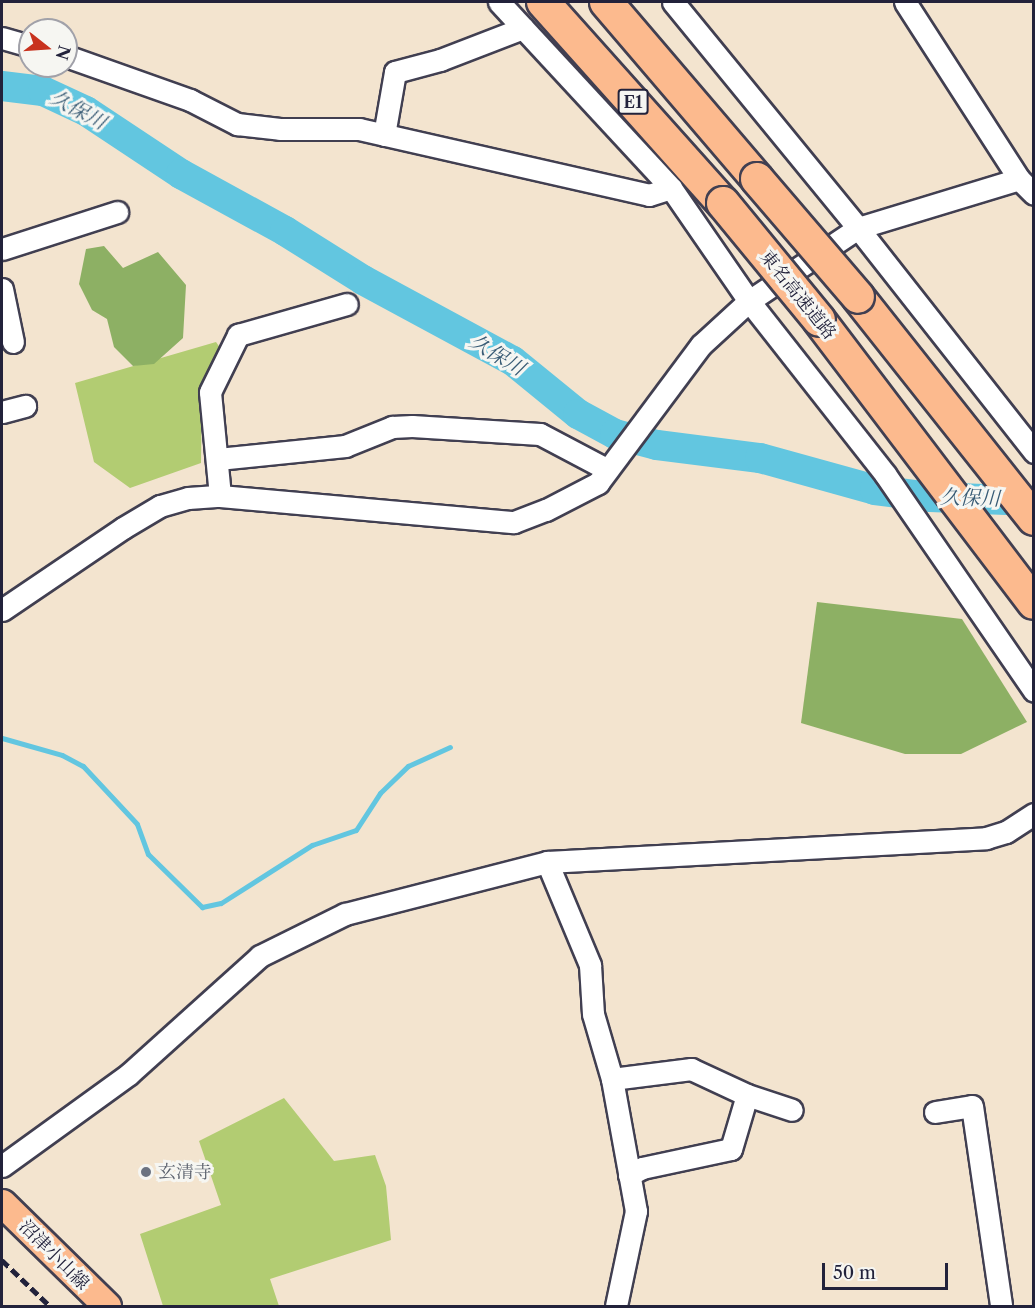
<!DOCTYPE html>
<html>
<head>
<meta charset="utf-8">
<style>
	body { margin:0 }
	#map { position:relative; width:1035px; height:1308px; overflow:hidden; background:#f3e4cf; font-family:"Libre Caslon Text","Noto Serif JP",serif }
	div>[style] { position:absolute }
	.green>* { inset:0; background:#b2cc72 }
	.forest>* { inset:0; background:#8db064 }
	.stream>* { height:5px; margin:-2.5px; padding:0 2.5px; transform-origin:2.5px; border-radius:2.5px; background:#62c6e0 }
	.river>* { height:30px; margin:-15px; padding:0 15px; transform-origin:15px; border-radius:15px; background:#62c6e0 }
	.roads { filter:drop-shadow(2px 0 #413f51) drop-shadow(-2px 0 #413f51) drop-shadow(0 2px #413f51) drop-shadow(0 -2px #413f51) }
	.minor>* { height:21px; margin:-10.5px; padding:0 10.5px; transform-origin:10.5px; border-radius:10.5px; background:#fff }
	.major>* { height:27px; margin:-13.5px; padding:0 13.5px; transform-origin:13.5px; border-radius:13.5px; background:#fcba8e }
	.highway>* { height:32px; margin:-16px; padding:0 16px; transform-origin:16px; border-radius:16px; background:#fcba8e }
	.rail>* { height:4.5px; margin-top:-2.25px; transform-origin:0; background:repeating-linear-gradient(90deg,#22223b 0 9px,transparent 0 13.5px) }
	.bridges { filter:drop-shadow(2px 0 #413f51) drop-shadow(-2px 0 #413f51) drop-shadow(0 2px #413f51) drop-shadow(0 -2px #413f51) }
	.highway-bridge>* { height:32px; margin:-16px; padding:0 16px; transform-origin:16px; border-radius:16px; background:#fcba8e }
	.dots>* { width:16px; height:16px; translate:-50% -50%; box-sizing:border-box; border:3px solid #f6f6f2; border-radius:50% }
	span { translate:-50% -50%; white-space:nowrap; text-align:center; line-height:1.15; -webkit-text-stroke:6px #f6f6f2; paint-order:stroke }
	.shield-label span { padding:2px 4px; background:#f6f6f2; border:2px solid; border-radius:4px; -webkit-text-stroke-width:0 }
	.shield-label { font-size:16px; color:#22223b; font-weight:700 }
	.street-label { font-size:18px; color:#22223b }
	.worship-label { font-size:18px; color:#5b616d }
	.left { translate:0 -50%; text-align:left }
	.water-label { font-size:20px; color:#385b75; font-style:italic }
	.frame { position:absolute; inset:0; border:3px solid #22223b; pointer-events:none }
	.north { position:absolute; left:18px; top:18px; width:60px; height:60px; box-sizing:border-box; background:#f6f6f2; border:2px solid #a1a1a9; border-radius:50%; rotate:107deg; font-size:16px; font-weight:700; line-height:24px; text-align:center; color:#22223b }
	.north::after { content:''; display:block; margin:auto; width:21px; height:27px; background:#c8321e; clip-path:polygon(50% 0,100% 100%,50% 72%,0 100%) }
	.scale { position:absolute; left:822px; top:1263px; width:126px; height:27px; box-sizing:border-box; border:3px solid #22223b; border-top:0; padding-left:8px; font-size:18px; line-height:21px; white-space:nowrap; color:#22223b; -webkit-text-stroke:4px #f6f6f2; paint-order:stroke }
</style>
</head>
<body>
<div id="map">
	<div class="green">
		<div style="clip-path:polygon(216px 342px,223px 352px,202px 388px,201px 463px,130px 488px,94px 462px,75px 383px)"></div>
		<div style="clip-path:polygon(284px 1098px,334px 1161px,375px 1155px,386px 1186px,391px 1240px,270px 1279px,279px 1306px,163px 1306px,140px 1234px,221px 1205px,199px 1141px)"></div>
	</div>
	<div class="forest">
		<div style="clip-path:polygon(104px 246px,123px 268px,158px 252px,186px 285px,183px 338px,154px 364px,133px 366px,114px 347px,107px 319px,92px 310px,79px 284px,86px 249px)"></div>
		<div style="clip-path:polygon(817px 602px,962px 619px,1027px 722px,961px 754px,905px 754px,801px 723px)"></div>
	</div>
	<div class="stream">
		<div style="left:2px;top:738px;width:62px;rotate:15.8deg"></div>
		<div style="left:62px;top:755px;width:24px;rotate:28deg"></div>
		<div style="left:83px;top:766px;width:79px;rotate:47deg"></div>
		<div style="left:137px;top:824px;width:32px;rotate:70deg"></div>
		<div style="left:148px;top:854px;width:76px;rotate:44.5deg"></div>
		<div style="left:202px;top:907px;width:19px;rotate:-12deg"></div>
		<div style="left:221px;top:903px;width:108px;rotate:-32.5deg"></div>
		<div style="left:312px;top:845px;width:46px;rotate:-18.8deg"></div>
		<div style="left:356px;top:830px;width:44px;rotate:-57deg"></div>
		<div style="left:380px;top:793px;width:39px;rotate:-44deg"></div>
		<div style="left:408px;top:766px;width:46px;rotate:-24.3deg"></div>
	</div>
	<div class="river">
		<div style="left:2px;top:86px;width:41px;rotate:7deg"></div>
		<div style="left:43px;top:91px;width:47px;rotate:24.9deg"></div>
		<div style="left:86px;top:111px;width:114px;rotate:33.6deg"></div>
		<div style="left:181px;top:174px;width:119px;rotate:28.7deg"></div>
		<div style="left:285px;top:231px;width:92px;rotate:32.1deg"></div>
		<div style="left:363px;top:280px;width:170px;rotate:28.4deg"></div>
		<div style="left:513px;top:361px;width:84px;rotate:39.2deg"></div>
		<div style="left:578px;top:414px;width:42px;rotate:28.4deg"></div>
		<div style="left:615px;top:434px;width:43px;rotate:14.7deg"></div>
		<div style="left:657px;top:445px;width:104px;rotate:7.2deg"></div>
		<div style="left:760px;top:458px;width:119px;rotate:15.5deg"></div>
		<div style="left:875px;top:490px;width:55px;rotate:7.3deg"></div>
		<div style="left:930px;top:497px;width:104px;rotate:2.2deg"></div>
	</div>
	<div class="roads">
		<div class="minor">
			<div style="left:499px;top:2px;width:253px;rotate:47.2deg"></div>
			<div style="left:671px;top:188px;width:137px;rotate:55.4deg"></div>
			<div style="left:749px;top:301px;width:220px;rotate:51.8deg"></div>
			<div style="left:885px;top:474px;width:263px;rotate:55.5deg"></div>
			<div style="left:673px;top:2px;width:292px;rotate:50.7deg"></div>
			<div style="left:858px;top:228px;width:285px;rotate:51.8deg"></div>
			<div style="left:905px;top:2px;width:211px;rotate:57.2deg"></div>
			<div style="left:1019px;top:179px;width:21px;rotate:45deg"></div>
			<div style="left:2px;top:38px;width:29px;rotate:16deg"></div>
			<div style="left:66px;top:56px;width:132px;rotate:19.5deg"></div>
			<div style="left:190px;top:100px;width:53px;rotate:27.1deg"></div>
			<div style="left:237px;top:124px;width:43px;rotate:6.6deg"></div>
			<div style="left:280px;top:129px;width:79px"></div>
			<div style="left:359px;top:129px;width:297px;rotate:12.8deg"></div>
			<div style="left:649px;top:195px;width:23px;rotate:-18deg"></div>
			<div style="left:384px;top:135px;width:64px;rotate:-80.1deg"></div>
			<div style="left:395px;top:72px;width:47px;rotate:-14.9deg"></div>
			<div style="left:440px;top:60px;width:89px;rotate:-21.1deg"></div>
			<div style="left:2px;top:249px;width:121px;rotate:-17.8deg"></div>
			<div style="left:2px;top:289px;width:54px;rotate:78.3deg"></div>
			<div style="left:2px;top:412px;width:24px;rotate:-15deg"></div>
			<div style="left:218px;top:459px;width:128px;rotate:-5.8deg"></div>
			<div style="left:345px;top:446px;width:51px;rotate:-22deg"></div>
			<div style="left:392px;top:427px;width:20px;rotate:-3deg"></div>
			<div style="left:412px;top:426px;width:128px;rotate:3.6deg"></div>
			<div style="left:540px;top:434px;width:75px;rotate:27.9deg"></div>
			<div style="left:220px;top:496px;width:104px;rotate:-95.5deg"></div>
			<div style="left:210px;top:392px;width:64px;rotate:-63.8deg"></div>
			<div style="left:238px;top:335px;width:113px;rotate:-15.9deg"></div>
			<div style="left:2px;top:610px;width:146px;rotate:-34.1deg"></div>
			<div style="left:123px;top:528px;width:43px;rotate:-30.7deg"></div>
			<div style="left:160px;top:506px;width:29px;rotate:-16deg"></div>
			<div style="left:188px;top:498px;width:32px;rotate:-4deg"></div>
			<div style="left:220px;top:496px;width:295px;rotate:5.1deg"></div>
			<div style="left:514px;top:522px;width:34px;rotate:-21deg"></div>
			<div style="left:546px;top:510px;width:59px;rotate:-27.4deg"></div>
			<div style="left:598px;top:483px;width:172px;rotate:-53.3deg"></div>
			<div style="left:701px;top:345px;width:65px;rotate:-42.5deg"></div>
			<div style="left:749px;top:301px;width:131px;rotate:-33.8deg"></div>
			<div style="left:858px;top:228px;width:168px;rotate:-16.9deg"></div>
			<div style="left:547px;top:862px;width:112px;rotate:67.3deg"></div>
			<div style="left:590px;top:965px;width:49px;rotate:86.5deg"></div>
			<div style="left:593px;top:1014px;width:68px;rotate:73.7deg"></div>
			<div style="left:612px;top:1079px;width:134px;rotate:79.7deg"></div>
			<div style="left:636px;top:1211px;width:97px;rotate:101.9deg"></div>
			<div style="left:612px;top:1079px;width:80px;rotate:-7.2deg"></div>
			<div style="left:691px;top:1069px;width:62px;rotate:24.9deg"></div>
			<div style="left:747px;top:1095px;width:47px;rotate:18.4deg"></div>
			<div style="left:935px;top:1112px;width:37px;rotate:-9deg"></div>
			<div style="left:972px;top:1106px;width:202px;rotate:81.7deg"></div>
			<div style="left:2px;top:1166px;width:157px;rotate:-35.9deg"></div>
			<div style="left:129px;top:1074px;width:176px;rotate:-42deg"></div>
			<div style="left:260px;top:956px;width:95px;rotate:-26.3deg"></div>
			<div style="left:345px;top:914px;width:209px;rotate:-14.4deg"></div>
			<div style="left:547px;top:862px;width:440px;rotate:-3.1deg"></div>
			<div style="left:986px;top:838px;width:21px;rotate:-17deg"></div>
			<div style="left:1006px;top:832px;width:33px;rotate:-33deg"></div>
			<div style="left:629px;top:1175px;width:15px;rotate:-28deg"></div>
			<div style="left:642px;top:1168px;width:91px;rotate:-12.1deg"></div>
			<div style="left:731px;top:1149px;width:56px;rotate:-73.5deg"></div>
		</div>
		<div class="major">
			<div style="left:2px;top:1203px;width:147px;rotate:44.4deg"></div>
		</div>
		<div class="highway">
			<div style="left:543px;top:2px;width:270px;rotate:48.2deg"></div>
			<div style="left:606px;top:2px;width:233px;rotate:49.5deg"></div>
			<div style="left:858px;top:297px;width:283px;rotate:51.6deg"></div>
			<div style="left:819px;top:320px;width:355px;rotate:52.8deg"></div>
		</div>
	</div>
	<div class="rail">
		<div style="left:2px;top:1260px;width:66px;rotate:43.8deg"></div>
	</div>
	<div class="bridges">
		<div class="highway-bridge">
			<div style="left:757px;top:179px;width:155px;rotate:49.4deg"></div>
			<div style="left:723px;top:203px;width:151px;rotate:50.6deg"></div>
		</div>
	</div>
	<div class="dots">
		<div style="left:146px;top:1172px;background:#6b7280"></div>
	</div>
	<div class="shield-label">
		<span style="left:633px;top:102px">E1</span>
	</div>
	<div class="street-label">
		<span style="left:798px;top:295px;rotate:51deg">東名高速道路</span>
		<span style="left:54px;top:1255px;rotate:45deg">沼津小山線</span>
	</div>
	<div class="worship-label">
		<span class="left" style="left:158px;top:1172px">玄清寺</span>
	</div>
	<div class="water-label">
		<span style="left:78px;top:110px;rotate:28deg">久保川</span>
		<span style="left:497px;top:355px;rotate:31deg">久保川</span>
		<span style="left:970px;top:498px;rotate:2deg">久保川</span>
	</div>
	<div class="frame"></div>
	<div class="north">N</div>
	<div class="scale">50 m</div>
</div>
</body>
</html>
